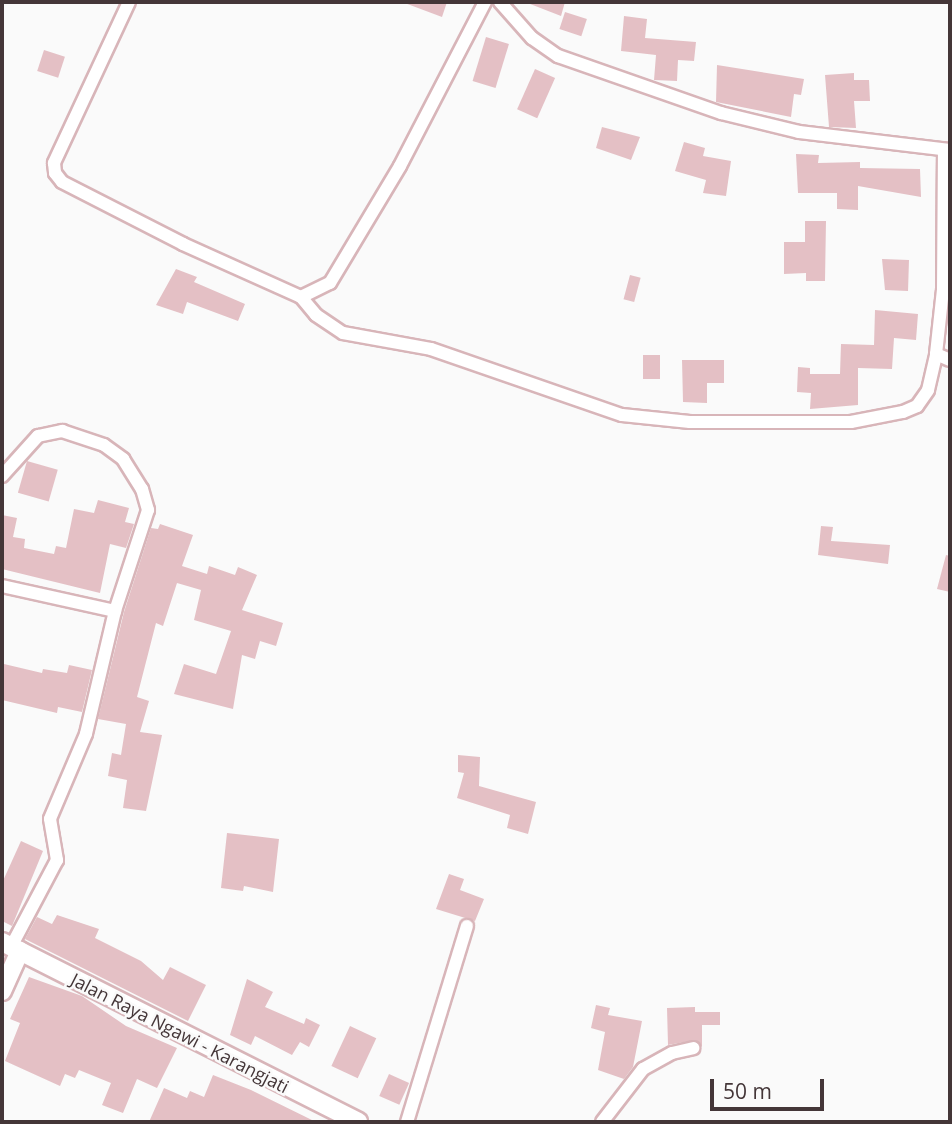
<!DOCTYPE html>
<html>
<head>
<meta charset="utf-8">
<style>
	body { margin:0 }
	#map { position:relative; width:952px; height:1124px; overflow:hidden; background:#fafafa; font-family:"Open Sans",sans-serif }
	div>[style] { position:absolute }
	.building>* { inset:0; background:#e4c0c5; transform-origin:0 0 }
	.roads { filter:drop-shadow(2px 0 #d8b5b9) drop-shadow(-2px 0 #d8b5b9) drop-shadow(0 2px #d8b5b9) drop-shadow(0 -2px #d8b5b9) }
	.minor>* { height:12px; margin:-6px; padding:0 6px; transform-origin:6px; border-radius:6px; background:#fff }
	.secondary>* { height:18px; margin:-9px; padding:0 9px; transform-origin:9px; border-radius:9px; background:#fff }
	span { translate:-50% -50%; white-space:nowrap; text-align:center; line-height:1.15; -webkit-text-stroke:5px #fafafa; paint-order:stroke }
	.street-label { font-size:18px; color:#443638 }
	.frame { position:absolute; inset:0; border:4px solid #443638; pointer-events:none }
	.scale { position:absolute; left:710px; top:1079px; width:114px; height:32px; box-sizing:border-box; border:4px solid #443638; border-top:0; padding-left:9px; font-size:21px; line-height:24px; white-space:nowrap; color:#443638; -webkit-text-stroke:5px #fafafa; paint-order:stroke }
</style>
</head>
<body>
<div id="map">
	<div class="building">
		<div style="clip-path:polygon(402px 2px,447px 2px,442px 17px)"></div>
		<div style="clip-path:polygon(525px 2px,565px 2px,561px 16px)"></div>
		<div style="left:565px;top:12px;width:23px;height:18px;rotate:18deg"></div>
		<div style="clip-path:polygon(624px 16px,647px 19px,645px 38px,696px 42px,694px 61px,678px 60px,677px 81px,654px 80px,656px 55px,621px 51px)"></div>
		<div style="left:486px;top:37px;width:24px;height:46px;rotate:17deg"></div>
		<div style="left:44px;top:50px;width:22px;height:22px;rotate:18deg"></div>
		<div style="clip-path:polygon(717px 65px,804px 79px,801px 95px,794px 94px,791px 117px,716px 102px)"></div>
		<div style="left:535px;top:69px;width:22px;height:44px;rotate:24deg"></div>
		<div style="clip-path:polygon(854px 73px,854px 80px,869px 80px,870px 101px,854px 101px,856px 128px,829px 127px,825px 75px)"></div>
		<div style="clip-path:polygon(602px 127px,640px 137px,631px 160px,596px 148px)"></div>
		<div style="clip-path:polygon(684px 142px,705px 148px,703px 156px,731px 161px,726px 196px,703px 193px,706px 180px,675px 171px)"></div>
		<div style="clip-path:polygon(796px 154px,819px 155px,818px 163px,860px 162px,860px 168px,920px 169px,921px 197px,858px 186px,858px 210px,837px 209px,837px 193px,798px 193px)"></div>
		<div style="clip-path:polygon(805px 221px,826px 221px,825px 281px,806px 281px,806px 273px,784px 274px,784px 242px,805px 242px)"></div>
		<div style="clip-path:polygon(882px 259px,909px 260px,908px 291px,885px 290px)"></div>
		<div style="clip-path:polygon(176px 269px,197px 277px,194px 282px,245px 304px,238px 321px,187px 302px,183px 314px,156px 305px)"></div>
		<div style="left:630px;top:275px;width:11px;height:25px;rotate:15deg"></div>
		<div style="clip-path:polygon(875px 310px,918px 314px,916px 340px,894px 338px,892px 369px,858px 368px,858px 405px,810px 409px,811px 393px,797px 392px,798px 367px,810px 368px,810px 374px,840px 374px,841px 344px,874px 345px)"></div>
		<div style="left:643px;top:355px;width:17px;height:24px"></div>
		<div style="clip-path:polygon(682px 360px,724px 360px,724px 383px,707px 383px,707px 403px,683px 402px)"></div>
		<div style="left:27px;top:461px;width:32px;height:33px;rotate:16deg"></div>
		<div style="clip-path:polygon(98px 500px,129px 508px,125px 522px,134px 524px,126px 548px,110px 544px,100px 593px,2px 569px,2px 515px,17px 518px,13px 537px,25px 539px,24px 548px,54px 554px,56px 546px,66px 548px,74px 509px,94px 513px)"></div>
		<div style="clip-path:polygon(160px 524px,193px 535px,182px 566px,207px 574px,209px 566px,235px 575px,238px 567px,257px 575px,242px 610px,283px 623px,276px 646px,260px 641px,255px 659px,242px 655px,233px 709px,174px 694px,184px 664px,216px 674px,231px 631px,194px 620px,201px 590px,177px 583px,163px 626px,156px 623px,137px 697px,149px 701px,140px 732px,162px 735px,146px 811px,123px 808px,127px 780px,108px 776px,112px 753px,121px 755px,126px 724px,98px 719px,124px 612px,151px 528px,158px 529px)"></div>
		<div style="clip-path:polygon(821px 526px,833px 527px,831px 541px,890px 545px,888px 564px,818px 555px)"></div>
		<div style="clip-path:polygon(946px 555px,950px 556px,950px 592px,937px 589px)"></div>
		<div style="clip-path:polygon(4px 664px,42px 673px,43px 669px,67px 673px,69px 665px,92px 670px,82px 712px,58px 707px,57px 713px,2px 700px)"></div>
		<div style="clip-path:polygon(458px 755px,480px 757px,479px 786px,536px 802px,528px 834px,507px 828px,510px 815px,457px 798px,464px 773px,458px 772px)"></div>
		<div style="clip-path:polygon(227px 833px,279px 839px,273px 892px,244px 886px,243px 891px,221px 888px)"></div>
		<div style="clip-path:polygon(21px 841px,43px 851px,12px 926px,2px 921px,2px 883px)"></div>
		<div style="clip-path:polygon(449px 874px,464px 879px,460px 890px,484px 899px,475px 921px,436px 909px)"></div>
		<div style="clip-path:polygon(57px 915px,99px 929px,95px 938px,141px 961px,163px 980px,170px 967px,206px 985px,188px 1021px,25px 939px,37px 917px,52px 924px)"></div>
		<div style="clip-path:polygon(29px 977px,82px 996px,126px 1026px,177px 1048px,157px 1088px,137px 1079px,123px 1113px,102px 1105px,111px 1083px,79px 1070px,75px 1078px,65px 1074px,60px 1086px,5px 1061px,20px 1023px,10px 1019px)"></div>
		<div style="clip-path:polygon(247px 979px,273px 992px,265px 1007px,304px 1024px,306px 1018px,320px 1025px,309px 1047px,300px 1042px,292px 1055px,255px 1036px,251px 1045px,230px 1035px)"></div>
		<div style="clip-path:polygon(596px 1005px,610px 1008px,608px 1015px,642px 1021px,633px 1067px,624px 1079px,598px 1070px,605px 1032px,591px 1028px)"></div>
		<div style="clip-path:polygon(695px 1007px,695px 1012px,720px 1012px,720px 1025px,702px 1025px,702px 1047px,695px 1040px,668px 1045px,667px 1008px)"></div>
		<div style="left:350px;top:1026px;width:29px;height:44px;rotate:25deg"></div>
		<div style="left:389px;top:1074px;width:22px;height:24px;rotate:24deg"></div>
		<div style="clip-path:polygon(213px 1075px,251px 1090px,316px 1122px,149px 1122px,164px 1088px,187px 1098px,190px 1091px,204px 1097px)"></div>
	</div>
	<div class="roads">
		<div class="minor">
			<div style="left:129px;top:2px;width:178px;rotate:115deg"></div>
			<div style="left:54px;top:163px;width:10px;rotate:84deg"></div>
			<div style="left:55px;top:173px;width:11px;rotate:52deg"></div>
			<div style="left:62px;top:182px;width:136px;rotate:27.1deg"></div>
			<div style="left:183px;top:244px;width:129px;rotate:24.2deg"></div>
			<div style="left:301px;top:297px;width:32px;rotate:-26deg"></div>
			<div style="left:330px;top:283px;width:136px;rotate:-59.1deg"></div>
			<div style="left:400px;top:166px;width:185px;rotate:-62.6deg"></div>
			<div style="left:500px;top:2px;width:48px;rotate:48.4deg"></div>
			<div style="left:532px;top:38px;width:32px;rotate:35deg"></div>
			<div style="left:558px;top:56px;width:173px;rotate:19.3deg"></div>
			<div style="left:721px;top:113px;width:80px;rotate:13.7deg"></div>
			<div style="left:799px;top:132px;width:152px;rotate:6.8deg"></div>
			<div style="left:301px;top:297px;width:23px;rotate:50deg"></div>
			<div style="left:316px;top:315px;width:32px;rotate:34deg"></div>
			<div style="left:343px;top:333px;width:89px;rotate:10.3deg"></div>
			<div style="left:431px;top:349px;width:202px;rotate:19.1deg"></div>
			<div style="left:622px;top:415px;width:68px;rotate:5.9deg"></div>
			<div style="left:690px;top:422px;width:161px"></div>
			<div style="left:851px;top:422px;width:53px;rotate:-10.9deg"></div>
			<div style="left:903px;top:412px;width:15px;rotate:-23deg"></div>
			<div style="left:917px;top:406px;width:19px;rotate:-55deg"></div>
			<div style="left:928px;top:390px;width:37px;rotate:-77deg"></div>
			<div style="left:936px;top:354px;width:64px;rotate:-83.8deg"></div>
			<div style="left:943px;top:290px;width:140px;rotate:-89.6deg"></div>
			<div style="left:936px;top:354px;width:15px;rotate:23deg"></div>
			<div style="left:2px;top:476px;width:54px;rotate:-48deg"></div>
			<div style="left:38px;top:436px;width:25px;rotate:-12deg"></div>
			<div style="left:62px;top:431px;width:44px;rotate:18.4deg"></div>
			<div style="left:104px;top:445px;width:24px;rotate:36deg"></div>
			<div style="left:123px;top:459px;width:36px;rotate:58deg"></div>
			<div style="left:142px;top:489px;width:22px;rotate:74deg"></div>
			<div style="left:148px;top:510px;width:106px;rotate:108.1deg"></div>
			<div style="left:115px;top:611px;width:126px;rotate:103.3deg"></div>
			<div style="left:86px;top:734px;width:92px;rotate:113deg"></div>
			<div style="left:50px;top:819px;width:42px;rotate:80.3deg"></div>
			<div style="left:57px;top:860px;width:98px;rotate:117.9deg"></div>
			<div style="left:2px;top:586px;width:116px;rotate:12.5deg"></div>
			<div style="left:407px;top:1122px;width:205px;rotate:-73deg"></div>
			<div style="left:602px;top:1122px;width:67px;rotate:-52.3deg"></div>
			<div style="left:643px;top:1069px;width:33px;rotate:-29deg"></div>
			<div style="left:672px;top:1053px;width:22px;rotate:-13deg"></div>
		</div>
		<div class="secondary">
			<div style="left:2px;top:942px;width:399px;rotate:26.8deg"></div>
			<div style="left:2px;top:991px;width:44px;rotate:-65.8deg"></div>
		</div>
	</div>
	<div class="street-label">
		<span style="left:180px;top:1033px;rotate:27deg">Jalan Raya Ngawi - Karangjati</span>
	</div>
	<div class="frame"></div>
	<div class="scale">50 m</div>
</div>
</body>
</html>
